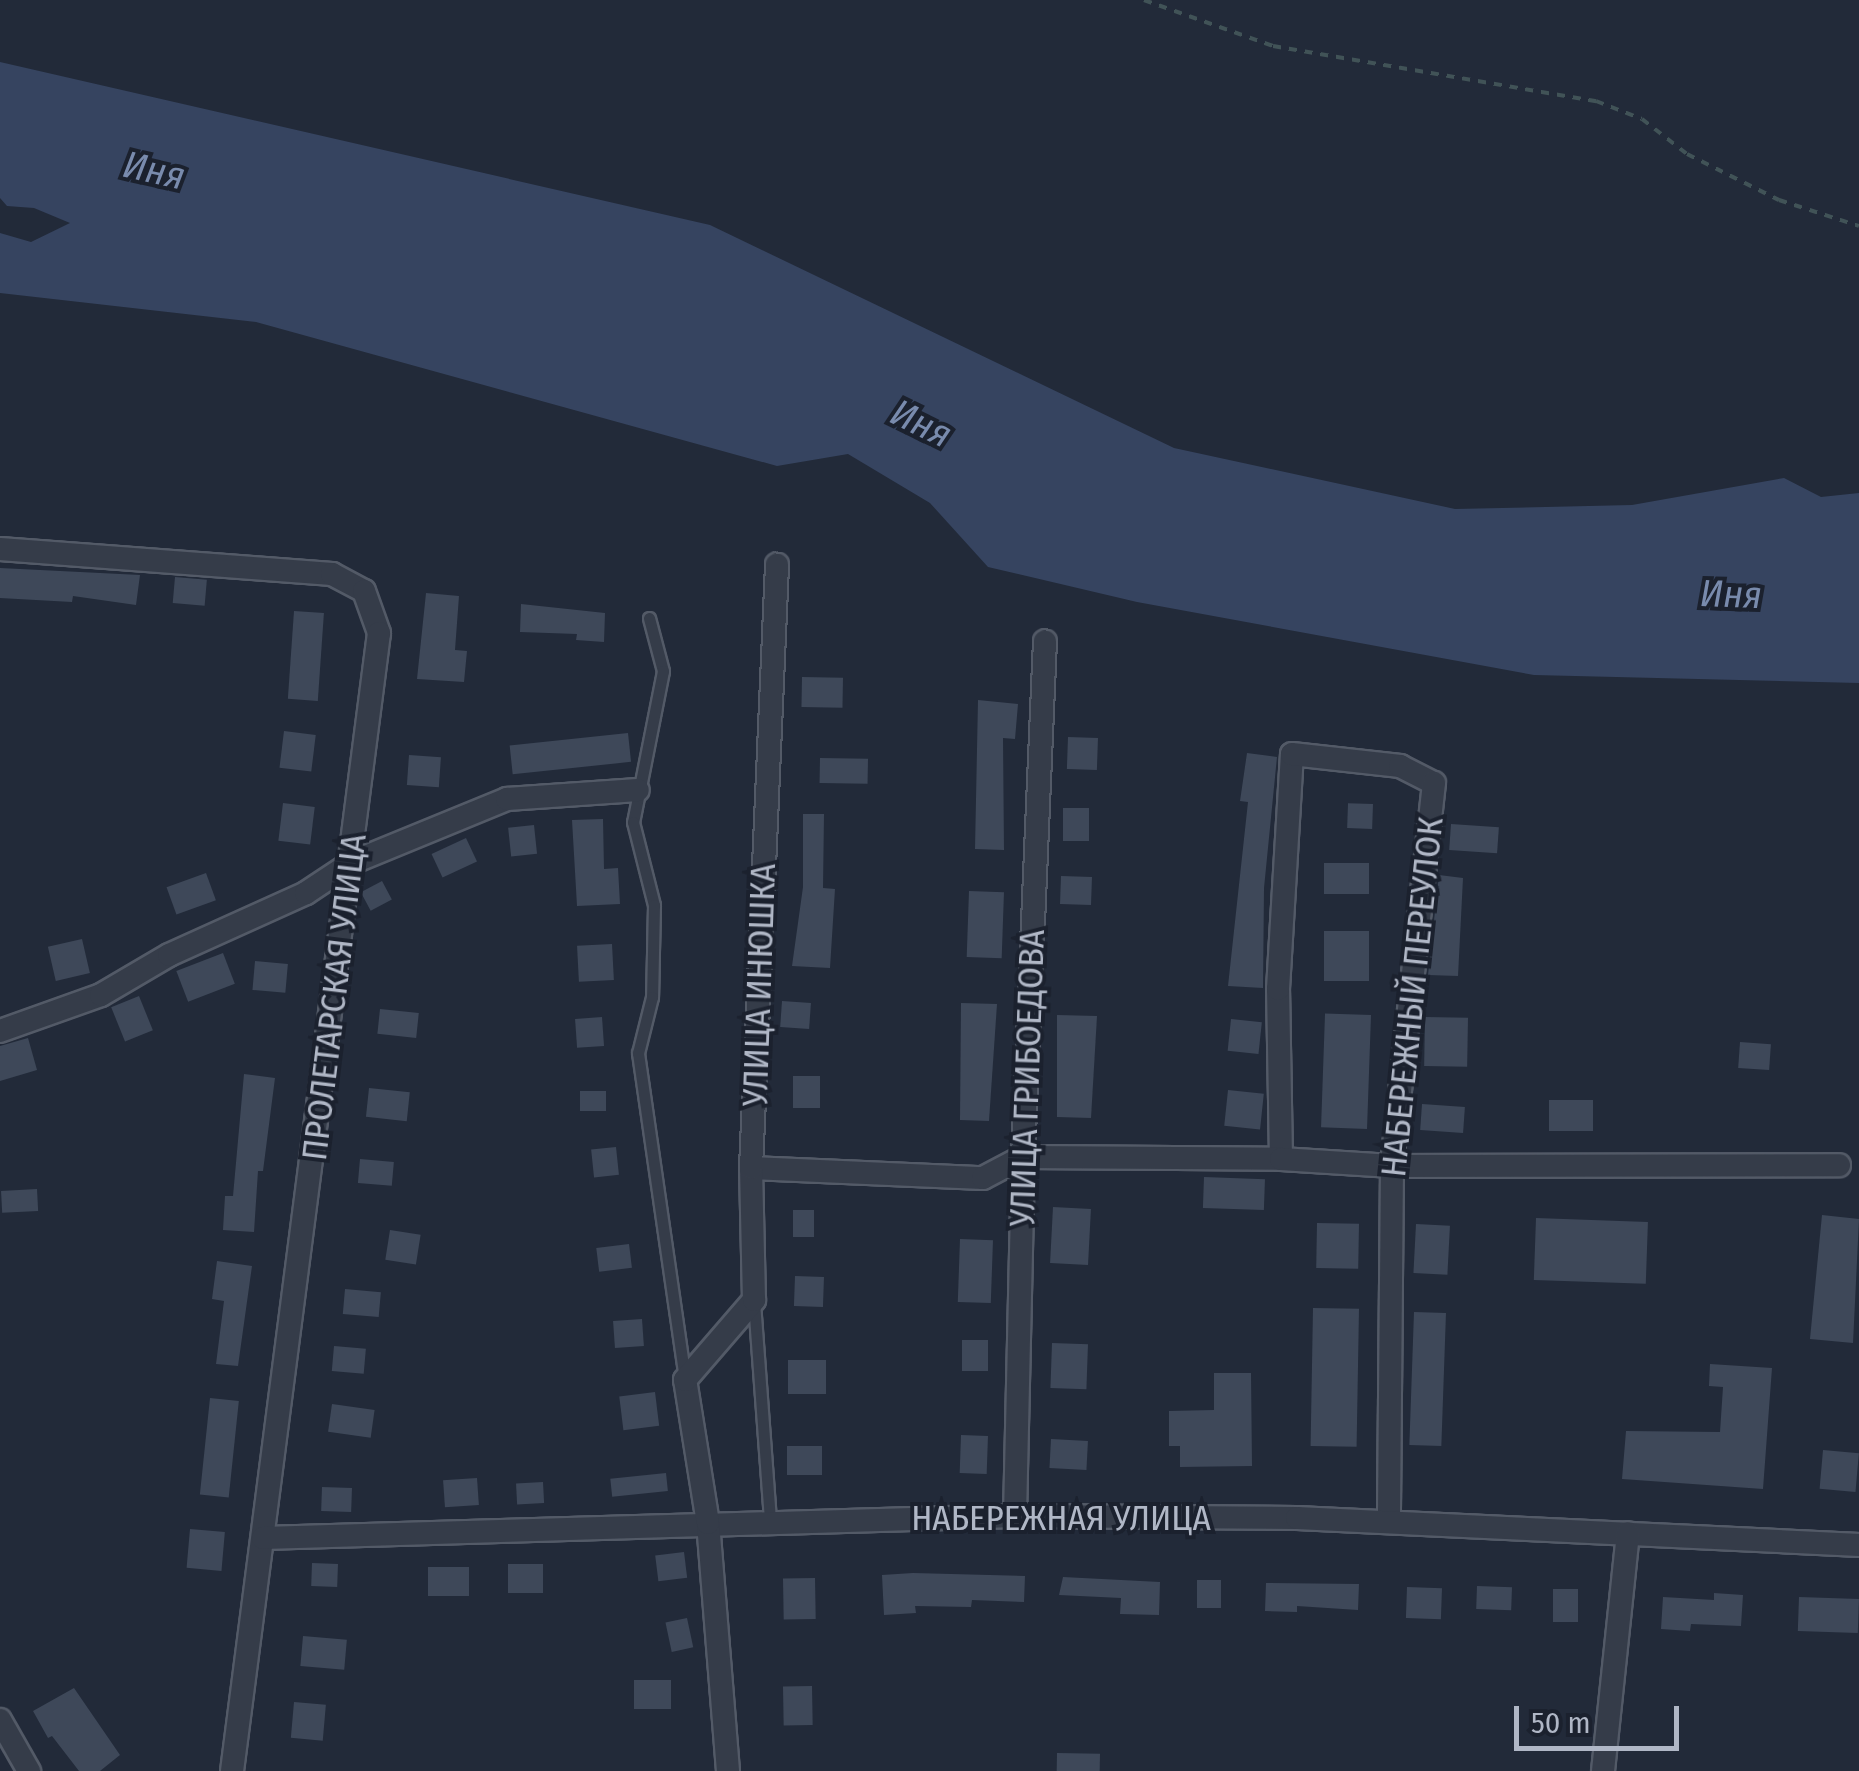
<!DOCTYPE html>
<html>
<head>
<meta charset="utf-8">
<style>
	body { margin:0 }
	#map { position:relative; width:1859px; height:1771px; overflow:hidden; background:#222a39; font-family:"Fira Sans Condensed",sans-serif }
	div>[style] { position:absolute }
	.water>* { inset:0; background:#364460 }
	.building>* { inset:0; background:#3e4859; transform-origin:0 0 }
	.path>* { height:4px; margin-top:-2px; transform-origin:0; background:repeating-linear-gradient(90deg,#415357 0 8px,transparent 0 16px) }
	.roads { filter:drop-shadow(2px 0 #535a67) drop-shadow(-2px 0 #535a67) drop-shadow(0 2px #535a67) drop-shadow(0 -2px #535a67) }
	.lane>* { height:11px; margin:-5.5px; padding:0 5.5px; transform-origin:5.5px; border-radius:5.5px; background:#353c49 }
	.street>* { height:22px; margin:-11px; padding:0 11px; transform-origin:11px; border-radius:11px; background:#353c49 }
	span { translate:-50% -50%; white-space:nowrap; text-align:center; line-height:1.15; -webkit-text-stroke:8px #1b212e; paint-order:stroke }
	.street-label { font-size:35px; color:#b0b7c6 }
	.water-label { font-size:38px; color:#798bad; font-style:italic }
	.scale { position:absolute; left:1514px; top:1706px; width:165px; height:45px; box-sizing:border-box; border:5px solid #b0b7c6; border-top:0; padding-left:12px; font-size:30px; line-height:35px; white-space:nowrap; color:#b0b7c6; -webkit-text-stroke:8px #1b212e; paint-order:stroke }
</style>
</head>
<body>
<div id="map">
	<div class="water">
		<div style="clip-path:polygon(0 62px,710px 225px,1174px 448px,1455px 509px,1632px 505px,1784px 478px,1821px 497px,1859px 493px,1859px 683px,1534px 675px,1137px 602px,988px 567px,930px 503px,848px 454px,777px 466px,256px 322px,0 293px,0 233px,31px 242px,70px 223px,34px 208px,7px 206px,0 198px)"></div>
	</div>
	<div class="building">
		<div style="clip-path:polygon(0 568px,140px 575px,136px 605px,73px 596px,72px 602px,0 598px)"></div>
		<div style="left:175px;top:577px;width:32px;height:26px;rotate:5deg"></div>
		<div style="clip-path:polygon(426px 593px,459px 596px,455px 650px,467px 651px,464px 682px,417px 679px)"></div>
		<div style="clip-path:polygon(521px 604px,605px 613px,604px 642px,576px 640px,577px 634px,520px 632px)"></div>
		<div style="left:294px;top:611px;width:30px;height:88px;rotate:4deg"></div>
		<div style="left:802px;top:677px;width:41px;height:30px;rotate:1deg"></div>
		<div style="clip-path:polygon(978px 700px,1018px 704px,1015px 739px,1003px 738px,1004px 850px,975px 849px)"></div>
		<div style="left:284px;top:731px;width:32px;height:37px;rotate:7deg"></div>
		<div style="left:628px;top:733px;width:29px;height:119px;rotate:84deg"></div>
		<div style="left:1068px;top:737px;width:30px;height:32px;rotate:2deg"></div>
		<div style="clip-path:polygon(1247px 753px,1277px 757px,1264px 888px,1263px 988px,1228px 986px,1248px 802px,1240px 801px)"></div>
		<div style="left:409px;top:755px;width:32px;height:30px;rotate:4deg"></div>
		<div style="left:820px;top:758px;width:48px;height:25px;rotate:1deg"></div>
		<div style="left:283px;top:803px;width:32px;height:38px;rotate:7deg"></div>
		<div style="left:1373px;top:804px;width:25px;height:25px;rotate:92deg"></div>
		<div style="left:1063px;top:808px;width:26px;height:33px"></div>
		<div style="clip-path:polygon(803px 814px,824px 814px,823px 888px,835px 889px,830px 968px,792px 966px,803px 887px)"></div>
		<div style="clip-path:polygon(603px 819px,604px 869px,618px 868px,620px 904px,577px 906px,572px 820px)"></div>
		<div style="left:1451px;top:824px;width:48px;height:26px;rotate:4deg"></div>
		<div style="left:534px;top:825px;width:29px;height:26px;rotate:84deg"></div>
		<div style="left:466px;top:838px;width:26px;height:38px;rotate:65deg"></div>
		<div style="left:1369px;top:863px;width:31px;height:45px;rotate:90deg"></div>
		<div style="left:206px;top:873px;width:29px;height:42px;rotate:70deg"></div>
		<div style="clip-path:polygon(1439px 875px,1463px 878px,1458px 976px,1428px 975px)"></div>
		<div style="left:1061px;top:876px;width:31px;height:28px;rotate:2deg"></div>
		<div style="left:382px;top:881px;width:21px;height:24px;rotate:62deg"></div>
		<div style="left:969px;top:891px;width:35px;height:66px;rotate:2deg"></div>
		<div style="left:1324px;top:931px;width:45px;height:50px"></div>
		<div style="left:82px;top:939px;width:35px;height:35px;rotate:77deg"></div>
		<div style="left:612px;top:944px;width:36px;height:35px;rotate:87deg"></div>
		<div style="left:223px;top:953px;width:33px;height:50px;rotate:69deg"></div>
		<div style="left:255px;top:961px;width:33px;height:29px;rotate:5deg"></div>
		<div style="left:139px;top:996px;width:37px;height:30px;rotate:68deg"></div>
		<div style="left:782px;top:1001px;width:29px;height:26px;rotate:4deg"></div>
		<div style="clip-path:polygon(961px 1003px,997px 1004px,989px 1121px,960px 1120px)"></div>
		<div style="left:380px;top:1009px;width:39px;height:25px;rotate:6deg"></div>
		<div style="clip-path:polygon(1057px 1015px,1097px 1016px,1091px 1118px,1057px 1117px)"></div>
		<div style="left:1371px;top:1015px;width:114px;height:46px;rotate:92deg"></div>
		<div style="left:602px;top:1017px;width:29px;height:27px;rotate:86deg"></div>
		<div style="left:1425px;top:1017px;width:43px;height:49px;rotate:1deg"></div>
		<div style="left:1231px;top:1019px;width:31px;height:32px;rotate:6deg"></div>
		<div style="clip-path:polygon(28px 1038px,37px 1070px,0 1081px,0 1046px)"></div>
		<div style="left:1740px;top:1042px;width:31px;height:26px;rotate:4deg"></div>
		<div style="clip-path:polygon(244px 1074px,275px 1078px,263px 1171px,258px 1171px,254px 1232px,223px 1230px,225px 1196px,233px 1196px)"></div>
		<div style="left:793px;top:1076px;width:27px;height:32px"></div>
		<div style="left:369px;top:1088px;width:41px;height:29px;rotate:6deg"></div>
		<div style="left:1228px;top:1090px;width:36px;height:36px;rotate:6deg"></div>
		<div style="left:580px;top:1091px;width:26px;height:20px"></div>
		<div style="left:1549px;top:1100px;width:44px;height:31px"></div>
		<div style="left:1422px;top:1104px;width:43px;height:26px;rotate:4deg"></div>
		<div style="left:616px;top:1147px;width:28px;height:25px;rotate:84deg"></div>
		<div style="left:360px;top:1159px;width:34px;height:24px;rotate:5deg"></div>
		<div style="left:1204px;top:1177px;width:61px;height:31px;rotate:2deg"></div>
		<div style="left:37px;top:1189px;width:22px;height:36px;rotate:87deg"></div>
		<div style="left:1053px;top:1207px;width:38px;height:56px;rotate:3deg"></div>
		<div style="left:793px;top:1210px;width:21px;height:27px"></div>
		<div style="clip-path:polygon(1822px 1215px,1859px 1219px,1853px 1343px,1810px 1339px)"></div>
		<div style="left:1536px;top:1218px;width:112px;height:62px;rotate:2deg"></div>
		<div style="left:1317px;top:1223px;width:42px;height:45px;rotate:1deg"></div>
		<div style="left:1416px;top:1224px;width:34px;height:49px;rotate:3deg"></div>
		<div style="left:390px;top:1230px;width:31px;height:30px;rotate:9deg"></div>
		<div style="left:960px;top:1239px;width:33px;height:63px;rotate:2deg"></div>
		<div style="left:629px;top:1244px;width:24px;height:33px;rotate:83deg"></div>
		<div style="clip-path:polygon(217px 1261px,252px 1266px,238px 1366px,216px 1364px,224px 1301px,212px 1299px)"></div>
		<div style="left:795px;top:1276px;width:29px;height:30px;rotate:2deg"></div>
		<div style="left:345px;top:1289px;width:36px;height:25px;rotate:5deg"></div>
		<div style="left:1313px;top:1308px;width:46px;height:138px;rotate:1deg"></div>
		<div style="left:1414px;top:1312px;width:32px;height:133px;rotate:2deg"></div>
		<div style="left:642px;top:1319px;width:27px;height:29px;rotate:86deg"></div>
		<div style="left:962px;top:1340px;width:26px;height:31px"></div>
		<div style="left:1052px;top:1343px;width:36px;height:45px;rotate:2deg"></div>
		<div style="left:334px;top:1346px;width:32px;height:25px;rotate:5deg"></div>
		<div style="left:788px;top:1360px;width:38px;height:34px"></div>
		<div style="clip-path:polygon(1710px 1364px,1772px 1368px,1763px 1489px,1622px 1479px,1626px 1431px,1720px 1432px,1723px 1387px,1709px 1386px)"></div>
		<div style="clip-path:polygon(1214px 1373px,1251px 1373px,1252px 1466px,1180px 1467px,1180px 1446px,1169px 1446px,1169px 1411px,1214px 1410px)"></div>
		<div style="left:655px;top:1392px;width:34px;height:36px;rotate:83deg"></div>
		<div style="left:210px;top:1398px;width:29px;height:97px;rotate:6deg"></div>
		<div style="left:332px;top:1404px;width:43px;height:28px;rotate:8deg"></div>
		<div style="left:961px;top:1435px;width:27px;height:38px;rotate:2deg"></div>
		<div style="left:1051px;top:1439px;width:37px;height:29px;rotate:3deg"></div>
		<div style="left:822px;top:1446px;width:29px;height:35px;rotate:90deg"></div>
		<div style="left:1823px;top:1450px;width:36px;height:39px;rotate:5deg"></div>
		<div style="left:666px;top:1473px;width:18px;height:56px;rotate:84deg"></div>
		<div style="left:477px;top:1478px;width:27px;height:34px;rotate:86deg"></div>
		<div style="left:543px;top:1482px;width:21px;height:27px;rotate:87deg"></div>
		<div style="left:322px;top:1487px;width:30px;height:24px;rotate:2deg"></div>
		<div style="left:190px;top:1529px;width:35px;height:39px;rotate:5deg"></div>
		<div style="left:684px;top:1552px;width:26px;height:29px;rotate:83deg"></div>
		<div style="left:312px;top:1563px;width:26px;height:23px;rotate:2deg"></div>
		<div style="left:508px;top:1564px;width:35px;height:29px"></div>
		<div style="left:428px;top:1567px;width:41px;height:29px"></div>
		<div style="clip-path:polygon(913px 1573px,1025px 1576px,1024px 1602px,972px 1600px,971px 1607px,915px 1606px,916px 1613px,884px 1615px,882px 1575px)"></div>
		<div style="clip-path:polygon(1063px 1577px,1160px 1582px,1159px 1615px,1120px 1614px,1121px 1598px,1059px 1595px)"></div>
		<div style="left:815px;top:1578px;width:41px;height:32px;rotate:89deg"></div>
		<div style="left:1197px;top:1580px;width:24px;height:28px"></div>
		<div style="clip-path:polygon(1266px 1583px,1359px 1584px,1358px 1610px,1297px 1606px,1297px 1612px,1265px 1611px)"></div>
		<div style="left:1477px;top:1586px;width:35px;height:23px;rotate:2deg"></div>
		<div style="left:1407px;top:1587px;width:35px;height:31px;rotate:2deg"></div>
		<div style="left:1553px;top:1589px;width:25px;height:33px"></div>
		<div style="clip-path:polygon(1714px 1593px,1743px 1595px,1741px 1626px,1691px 1624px,1690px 1631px,1661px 1629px,1663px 1597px,1714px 1600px)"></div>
		<div style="left:1799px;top:1597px;width:60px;height:34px;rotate:2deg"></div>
		<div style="left:687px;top:1618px;width:30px;height:22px;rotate:78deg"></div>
		<div style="left:303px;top:1636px;width:44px;height:30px;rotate:5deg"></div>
		<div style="left:634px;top:1680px;width:37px;height:29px"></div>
		<div style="left:812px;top:1686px;width:39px;height:29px;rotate:89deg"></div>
		<div style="clip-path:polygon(74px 1688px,120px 1755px,100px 1771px,79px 1771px,52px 1736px,48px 1738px,33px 1711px)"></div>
		<div style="left:294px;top:1702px;width:32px;height:36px;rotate:5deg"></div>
		<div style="left:1057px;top:1753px;width:43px;height:18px;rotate:1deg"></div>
	</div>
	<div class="path">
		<div style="left:1144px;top:0;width:137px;rotate:19.6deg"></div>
		<div style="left:1273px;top:46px;width:328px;rotate:9.7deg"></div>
		<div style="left:1596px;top:101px;width:49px;rotate:21.4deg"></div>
		<div style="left:1642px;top:119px;width:57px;rotate:37.9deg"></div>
		<div style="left:1687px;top:154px;width:103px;rotate:26.6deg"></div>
		<div style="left:1779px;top:200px;width:84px;rotate:18deg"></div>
	</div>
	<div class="roads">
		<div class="lane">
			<div style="left:649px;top:618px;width:55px;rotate:75.2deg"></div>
			<div style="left:663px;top:671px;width:154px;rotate:101.2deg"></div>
			<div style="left:633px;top:822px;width:86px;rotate:75.8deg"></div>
			<div style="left:654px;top:905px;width:92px;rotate:91.2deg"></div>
			<div style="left:652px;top:997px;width:58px;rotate:104deg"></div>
			<div style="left:638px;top:1053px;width:330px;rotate:81.8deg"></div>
			<div style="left:754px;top:1302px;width:221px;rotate:85.8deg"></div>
		</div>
		<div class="street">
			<div style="left:0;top:549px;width:333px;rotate:4.3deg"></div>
			<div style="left:332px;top:574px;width:36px;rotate:28deg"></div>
			<div style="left:364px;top:591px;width:45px;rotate:70.3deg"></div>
			<div style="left:379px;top:633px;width:1147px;rotate:97.36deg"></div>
			<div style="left:0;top:1031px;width:107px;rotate:-19.6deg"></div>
			<div style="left:101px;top:995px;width:79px;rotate:-30.5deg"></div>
			<div style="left:169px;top:955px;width:150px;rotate:-24.3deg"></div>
			<div style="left:306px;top:893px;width:54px;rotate:-33.7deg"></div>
			<div style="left:351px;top:863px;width:169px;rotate:-22.3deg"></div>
			<div style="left:507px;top:799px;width:131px;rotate:-3.9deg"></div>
			<div style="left:1281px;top:1159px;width:170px;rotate:-91deg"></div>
			<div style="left:1278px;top:989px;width:235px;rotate:-86.6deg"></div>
			<div style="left:1292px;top:754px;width:109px;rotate:6.3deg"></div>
			<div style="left:1400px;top:766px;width:38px;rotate:27deg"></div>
			<div style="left:1434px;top:783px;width:385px;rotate:96.3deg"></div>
			<div style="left:1392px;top:1166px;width:356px;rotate:90.5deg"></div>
			<div style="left:751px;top:1168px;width:232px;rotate:2.5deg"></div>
			<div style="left:983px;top:1178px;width:45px;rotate:-27.7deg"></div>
			<div style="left:1023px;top:1157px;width:258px;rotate:0.4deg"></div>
			<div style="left:1281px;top:1159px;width:111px;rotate:3.6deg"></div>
			<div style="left:1392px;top:1166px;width:447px;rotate:-0.1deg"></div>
			<div style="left:1015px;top:1516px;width:359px;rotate:-88.7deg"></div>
			<div style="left:1023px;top:1157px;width:516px;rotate:-87.56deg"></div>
			<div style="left:263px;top:1538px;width:752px;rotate:-1.68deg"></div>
			<div style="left:1015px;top:1516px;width:282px;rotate:0.4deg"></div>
			<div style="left:1297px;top:1518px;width:563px;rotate:2.75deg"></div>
			<div style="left:0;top:1720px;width:59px;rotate:60.4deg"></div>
			<div style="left:728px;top:1771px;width:249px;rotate:-94.6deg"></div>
			<div style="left:708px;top:1523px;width:145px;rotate:-99.1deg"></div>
			<div style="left:685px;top:1380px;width:106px;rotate:-49.2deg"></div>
			<div style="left:754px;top:1300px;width:132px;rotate:-91.3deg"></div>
			<div style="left:751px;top:1168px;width:604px;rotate:-87.53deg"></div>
			<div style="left:1603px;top:1771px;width:239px;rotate:-84deg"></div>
		</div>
	</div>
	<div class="street-label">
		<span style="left:759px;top:985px;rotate:-88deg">УЛИЦА ИНЮШКА</span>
		<span style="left:334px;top:997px;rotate:-83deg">ПРОЛЕТАРСКАЯ УЛИЦА</span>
		<span style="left:1412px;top:997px;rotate:-84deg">НАБЕРЕЖНЫЙ ПЕРЕУЛОК</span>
		<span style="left:1027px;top:1078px;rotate:-88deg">УЛИЦА ГРИБОЕДОВА</span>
		<span style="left:1061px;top:1518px">НАБЕРЕЖНАЯ УЛИЦА</span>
	</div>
	<div class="water-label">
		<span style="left:154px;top:171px;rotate:13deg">Иня</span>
		<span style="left:921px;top:424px;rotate:26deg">Иня</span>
		<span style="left:1731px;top:595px;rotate:2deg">Иня</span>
	</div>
	<div class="scale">50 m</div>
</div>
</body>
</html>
